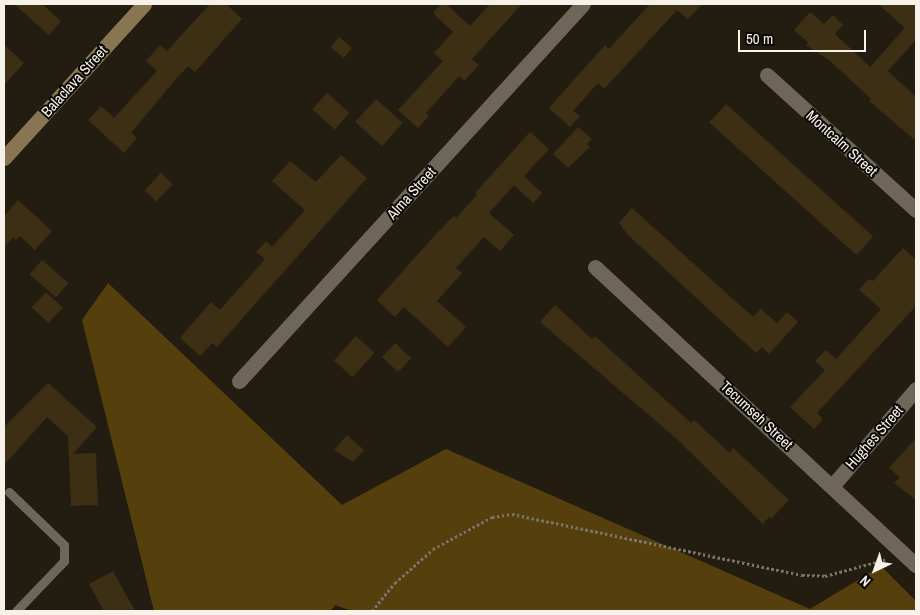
<!DOCTYPE html>
<html>
<head>
<meta charset="utf-8">
<style>
	body { margin:0 }
	#map { position:relative; width:920px; height:615px; overflow:hidden; background:#231d11; font-family:"Archivo Narrow",sans-serif }
	div>[style] { position:absolute }
	.forest>* { inset:0; background:#553f0d }
	.building>* { inset:0; background:#3c2f13; transform-origin:0 0 }
	.path>* { height:3px; margin-top:-1.5px; transform-origin:0; background:repeating-linear-gradient(90deg,#79746a 0 2.5px,transparent 0 5px) }
	.lane>* { height:9px; margin:-4.5px; padding:0 4.5px; transform-origin:4.5px; border-radius:4.5px; background:#6e6759 }
	.street>* { height:15px; margin:-7.5px; padding:0 7.5px; transform-origin:7.5px; border-radius:7.5px; background:#6e6759 }
	.secondary>* { height:15px; margin:-7.5px; padding:0 7.5px; transform-origin:7.5px; border-radius:7.5px; background:#887652 }
	span { translate:-50% -50%; white-space:nowrap; text-align:center; line-height:1.15; -webkit-text-stroke:4px #0a0804; paint-order:stroke }
	.street-label { font-size:15px; color:#f6f2ea }
	.frame { position:absolute; inset:0; border:5px solid #f6f2ea; pointer-events:none }
	.north { position:absolute; left:850px; top:545px; width:50px; height:50px; -webkit-text-stroke:4px #0a0804; paint-order:stroke; rotate:222deg; font-size:14px; font-weight:700; line-height:20px; text-align:center; color:#f6f2ea }
	.north::after { content:''; display:block; margin:auto; width:18px; height:22px; background:#f6f2ea; clip-path:polygon(50% 0,100% 100%,50% 72%,0 100%) }
	.scale { position:absolute; left:738px; top:30px; width:128px; height:22px; box-sizing:border-box; border:2px solid #f6f2ea; border-top:0; padding-left:6px; font-size:15px; line-height:18px; white-space:nowrap; color:#f6f2ea; -webkit-text-stroke:4px #0a0804; paint-order:stroke }
</style>
</head>
<body>
<div id="map">
	<div class="forest">
		<div style="clip-path:polygon(108px 283px,342px 505px,446px 449px,810px 609px,881px 566px,916px 601px,916px 611px,352px 611px,335px 605px,331px 611px,154px 611px,82px 320px)"></div>
	</div>
	<div class="building">
		<div style="clip-path:polygon(14px 4px,42px 4px,61px 21px,49px 35px)"></div>
		<div style="clip-path:polygon(210px 4px,226px 4px,242px 19px,195px 72px,188px 66px,170px 86px,131px 133px,137px 138px,124px 153px,88px 120px,101px 106px,114px 118px,157px 71px,146px 61px,160px 45px,167px 51px)"></div>
		<div style="clip-path:polygon(441px 4px,446px 4px,470px 26px,490px 4px,522px 4px,472px 59px,479px 65px,464px 81px,459px 76px,426px 113px,429px 116px,418px 128px,398px 110px,443px 61px,434px 53px,453px 32px,433px 13px)"></div>
		<div style="clip-path:polygon(650px 4px,702px 4px,688px 19px,677px 10px,604px 89px,598px 83px,573px 111px,580px 116px,570px 127px,549px 108px,605px 45px,609px 49px)"></div>
		<div style="clip-path:polygon(878px 4px,916px 4px,916px 40px,888px 71px,916px 97px,916px 141px,869px 101px,871px 99px,829px 60px,806px 45px,808px 42px,794px 30px,810px 12px,824px 24px,833px 15px,843px 25px,835px 34px,870px 67px,905px 28px)"></div>
		<div style="left:339px;top:37px;width:17px;height:13px;rotate:40deg"></div>
		<div style="clip-path:polygon(4px 45px,24px 63px,4px 85px)"></div>
		<div style="left:327px;top:93px;width:30px;height:22px;rotate:42deg"></div>
		<div style="left:376px;top:99px;width:36px;height:31px;rotate:42deg"></div>
		<div style="left:726px;top:104px;width:198px;height:25px;rotate:42deg"></div>
		<div style="clip-path:polygon(578px 127px,592px 139px,587px 144px,590px 147px,568px 168px,553px 154px)"></div>
		<div style="clip-path:polygon(530px 132px,549px 149px,524px 176px,542px 193px,533px 203px,514px 185px,489px 213px,514px 235px,500px 251px,484px 237px,456px 268px,462px 273px,437px 301px,466px 327px,448px 347px,404px 307px,395px 317px,377px 300px,436px 234px,454px 216px,456px 218px,477px 195px,475px 193px)"></div>
		<div style="clip-path:polygon(341px 155px,367px 178px,217px 347px,212px 343px,200px 356px,180px 338px,184px 333px,211px 302px,220px 310px,265px 259px,256px 252px,266px 241px,272px 247px,305px 210px,272px 181px,290px 161px,316px 182px)"></div>
		<div style="left:161px;top:173px;width:16px;height:24px;rotate:43deg"></div>
		<div style="clip-path:polygon(18px 200px,52px 231px,35px 250px,20px 236px,16px 240px,13px 237px,4px 247px,4px 216px)"></div>
		<div style="clip-path:polygon(632px 208px,753px 317px,761px 309px,777px 323px,787px 312px,798px 322px,769px 354px,762px 347px,756px 353px,628px 235px,619px 223px)"></div>
		<div style="clip-path:polygon(903px 248px,916px 260px,916px 306px,817px 413px,823px 419px,814px 429px,790px 407px,825px 370px,815px 361px,826px 350px,836px 359px,881px 309px,859px 290px,869px 279px,873px 281px)"></div>
		<div style="left:42px;top:260px;width:35px;height:19px;rotate:41deg"></div>
		<div style="left:46px;top:292px;width:23px;height:21px;rotate:43deg"></div>
		<div style="clip-path:polygon(555px 305px,592px 339px,595px 336px,691px 423px,694px 420px,730px 453px,733px 448px,789px 500px,771px 519px,769px 517px,763px 524px,677px 439px,540px 322px)"></div>
		<div style="left:356px;top:336px;width:25px;height:33px;rotate:42deg"></div>
		<div style="left:395px;top:343px;width:22px;height:19px;rotate:43deg"></div>
		<div style="clip-path:polygon(48px 383px,97px 427px,73px 454px,96px 453px,98px 505px,71px 506px,68px 436px,47px 417px,4px 465px,4px 427px)"></div>
		<div style="clip-path:polygon(347px 435px,364px 450px,353px 462px,334px 450px)"></div>
		<div style="clip-path:polygon(916px 438px,916px 500px,894px 483px,900px 477px,889px 468px)"></div>
		<div style="clip-path:polygon(113px 571px,135px 611px,104px 611px,89px 584px)"></div>
	</div>
	<div class="path">
		<div style="left:372px;top:611px;width:36px;rotate:-51deg"></div>
		<div style="left:395px;top:583px;width:51px;rotate:-41.8deg"></div>
		<div style="left:433px;top:549px;width:67px;rotate:-28.5deg"></div>
		<div style="left:492px;top:517px;width:20px;rotate:-9deg"></div>
		<div style="left:512px;top:514px;width:296px;rotate:11.9deg"></div>
		<div style="left:802px;top:575px;width:23px;rotate:2deg"></div>
		<div style="left:825px;top:576px;width:64px;rotate:-15.3deg"></div>
	</div>
	<div class="lane">
		<div style="left:9px;top:492px;width:76px;rotate:43.9deg"></div>
		<div style="left:64px;top:545px;width:16px;rotate:90deg"></div>
		<div style="left:64px;top:561px;width:69px;rotate:133.8deg"></div>
	</div>
	<div class="street">
		<div style="left:767px;top:75px;width:201px;rotate:42.2deg"></div>
		<div style="left:595px;top:267px;width:438px;rotate:42.9deg"></div>
		<div style="left:239px;top:381px;width:510px;rotate:-47.62deg"></div>
		<div style="left:833px;top:485px;width:127px;rotate:-49.2deg"></div>
	</div>
	<div class="secondary">
		<div style="left:4px;top:158px;width:208px;rotate:-47.7deg"></div>
	</div>
	<div class="street-label">
		<span style="left:74px;top:81px;rotate:-48deg">Balaclava Street</span>
		<span style="left:842px;top:143px;rotate:42deg">Montcalm Street</span>
		<span style="left:411px;top:193px;rotate:-48deg">Alma Street</span>
		<span style="left:757px;top:415px;rotate:43deg">Tecumseh Street</span>
		<span style="left:874px;top:437px;rotate:-49deg">Hughes Street</span>
	</div>
	<div class="frame"></div>
	<div class="north">N</div>
	<div class="scale">50 m</div>
</div>
</body>
</html>
